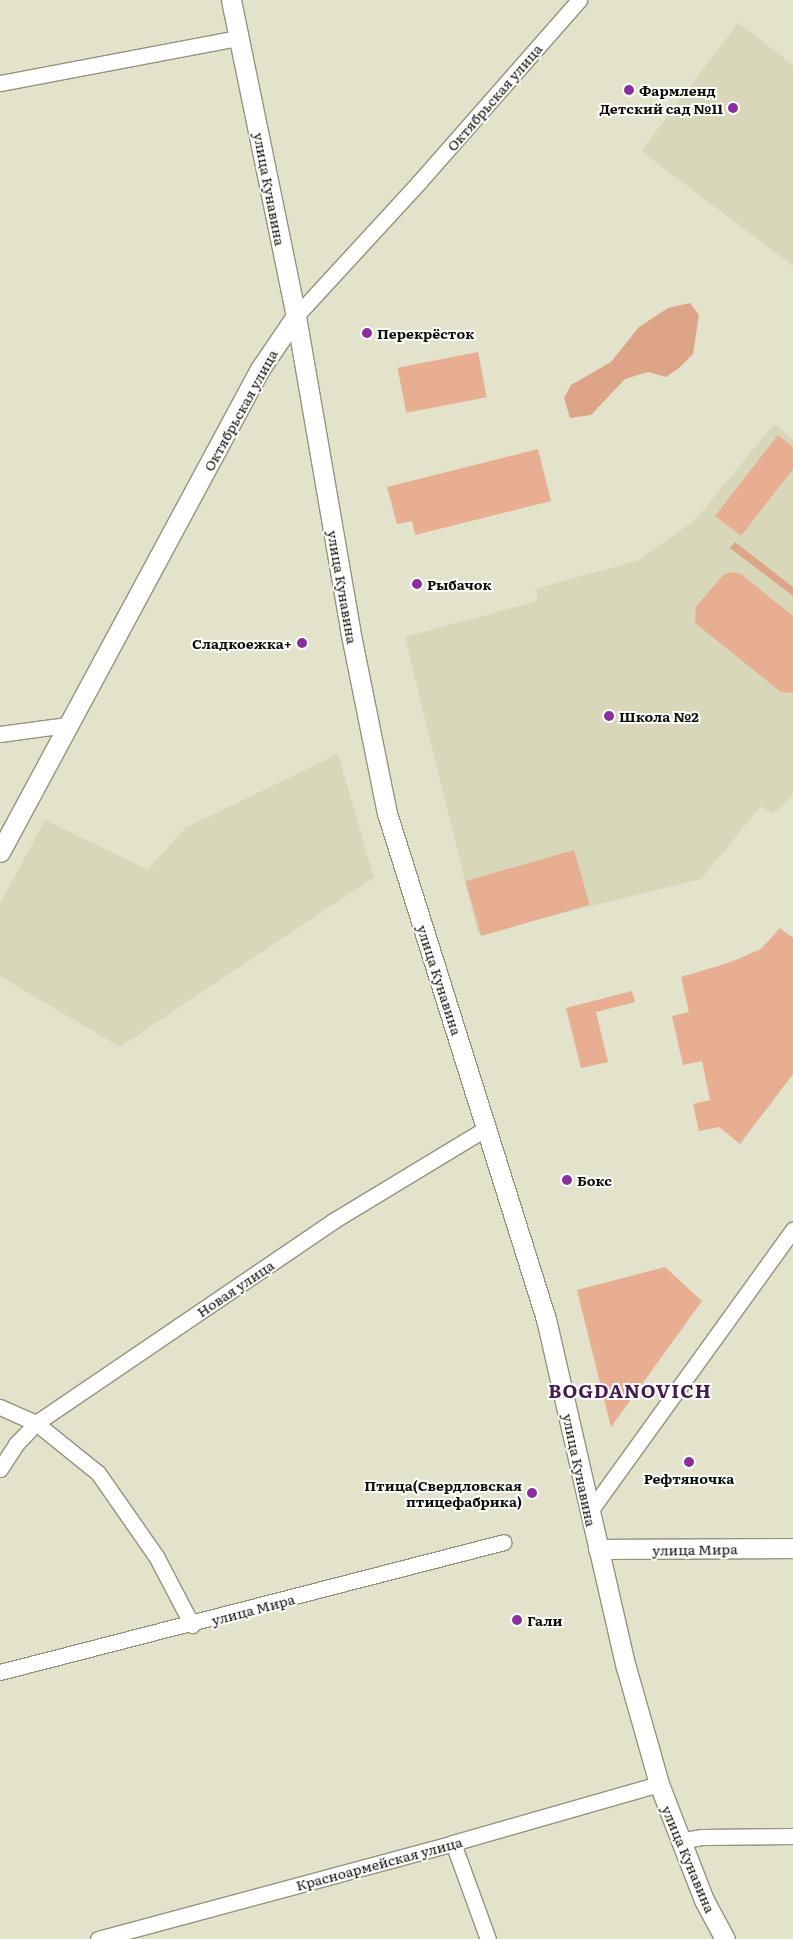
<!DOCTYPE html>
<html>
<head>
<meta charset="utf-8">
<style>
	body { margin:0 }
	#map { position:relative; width:793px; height:1939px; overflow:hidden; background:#e3e3cc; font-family:Literata,serif }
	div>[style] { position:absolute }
	.built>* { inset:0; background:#d8d7b9 }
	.green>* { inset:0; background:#e7ae92; transform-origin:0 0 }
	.forest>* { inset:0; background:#dda487 }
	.roads { filter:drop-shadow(1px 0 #94937e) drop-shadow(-1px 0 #94937e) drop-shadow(0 1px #94937e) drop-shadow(0 -1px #94937e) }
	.minor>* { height:15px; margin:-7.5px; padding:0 7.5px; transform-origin:7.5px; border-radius:7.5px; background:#fff }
	.major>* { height:19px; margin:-9.5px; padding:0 9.5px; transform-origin:9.5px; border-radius:9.5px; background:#fff }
	.dots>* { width:14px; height:14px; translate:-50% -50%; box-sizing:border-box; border:2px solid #fff; border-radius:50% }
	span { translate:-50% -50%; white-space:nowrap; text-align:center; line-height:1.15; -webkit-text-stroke:4px #fff; paint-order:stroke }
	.poi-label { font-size:14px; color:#0f0e07; font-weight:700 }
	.left { translate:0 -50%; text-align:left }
	.right { translate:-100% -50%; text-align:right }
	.street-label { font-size:14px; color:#0f0e07 }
	.district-label { font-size:19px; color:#451b4f; font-weight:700; letter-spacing:1px }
</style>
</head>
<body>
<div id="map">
	<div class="built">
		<div style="clip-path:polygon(738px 23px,793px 65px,793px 266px,641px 151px)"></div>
		<div style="clip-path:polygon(774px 424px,793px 439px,793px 796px,773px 814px,761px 806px,701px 879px,478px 934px,405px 637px,538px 601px,535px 589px,639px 560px,696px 519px)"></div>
		<div style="clip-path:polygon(338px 754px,374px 877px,120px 1047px,0 976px,0 904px,45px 820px,148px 870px,185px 828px)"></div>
	</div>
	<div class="green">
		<div style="left:478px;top:352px;width:46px;height:82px;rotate:79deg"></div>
		<div style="clip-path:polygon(778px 435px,793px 447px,793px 469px,741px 536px,715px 516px)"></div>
		<div style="clip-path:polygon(538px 449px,551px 501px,415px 535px,412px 521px,397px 524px,387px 487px)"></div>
		<div style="clip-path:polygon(731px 572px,741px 574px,793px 616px,793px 693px,781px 692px,695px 623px,696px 607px,723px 575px)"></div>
		<div style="left:574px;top:850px;width:57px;height:113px;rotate:74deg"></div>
		<div style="clip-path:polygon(780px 928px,793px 938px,793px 1074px,740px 1144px,719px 1127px,699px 1131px,693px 1104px,710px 1100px,702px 1061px,683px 1065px,672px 1016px,689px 1012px,681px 977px,731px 962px,761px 949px)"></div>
		<div style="clip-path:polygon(632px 991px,635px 1002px,596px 1012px,608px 1062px,581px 1068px,566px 1008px)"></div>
		<div style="clip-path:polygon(665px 1267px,702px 1301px,611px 1427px,577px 1290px)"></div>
	</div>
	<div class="forest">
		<div style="clip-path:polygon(690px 303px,699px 315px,693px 354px,679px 368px,666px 377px,648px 372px,625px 379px,591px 415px,570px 418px,564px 398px,571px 385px,611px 362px,639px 327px,668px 308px)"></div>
		<div style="clip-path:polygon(735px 542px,793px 587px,793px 596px,730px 548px)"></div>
	</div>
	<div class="roads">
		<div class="minor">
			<div style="left:0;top:83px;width:243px;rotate:-10.7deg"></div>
			<div style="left:296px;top:316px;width:183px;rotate:-47.4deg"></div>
			<div style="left:420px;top:181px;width:241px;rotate:-48.7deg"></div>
			<div style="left:0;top:734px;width:68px;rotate:-7.7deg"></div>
			<div style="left:0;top:1407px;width:39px;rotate:24deg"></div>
			<div style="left:36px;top:1423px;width:80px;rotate:38.9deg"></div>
			<div style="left:98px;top:1473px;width:101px;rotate:55.1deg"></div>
			<div style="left:156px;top:1556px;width:78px;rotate:62.4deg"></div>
			<div style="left:0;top:1469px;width:30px;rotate:-57deg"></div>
			<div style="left:16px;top:1444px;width:29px;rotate:-46deg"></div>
			<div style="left:36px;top:1423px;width:359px;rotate:-34.2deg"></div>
			<div style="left:333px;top:1221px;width:181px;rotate:-31.2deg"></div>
			<div style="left:590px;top:1511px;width:347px;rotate:-54.2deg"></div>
			<div style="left:0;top:1672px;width:520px;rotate:-14.46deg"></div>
			<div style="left:679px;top:1841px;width:23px;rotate:-10deg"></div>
			<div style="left:702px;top:1837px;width:91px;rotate:-0.6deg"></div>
			<div style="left:453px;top:1843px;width:102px;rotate:70deg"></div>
			<div style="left:98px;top:1939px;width:368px;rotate:-15.1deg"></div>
			<div style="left:453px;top:1843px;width:214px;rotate:-16deg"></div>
		</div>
		<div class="major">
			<div style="left:231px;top:0;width:323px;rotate:78.4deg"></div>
			<div style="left:296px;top:316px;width:319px;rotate:80.2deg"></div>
			<div style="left:350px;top:630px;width:187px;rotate:78.6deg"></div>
			<div style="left:387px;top:813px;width:530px;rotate:72.56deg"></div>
			<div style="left:546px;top:1319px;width:357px;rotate:77.1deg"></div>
			<div style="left:626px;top:1667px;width:122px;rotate:74.2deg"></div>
			<div style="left:659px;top:1784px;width:124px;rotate:68.8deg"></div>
			<div style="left:704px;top:1900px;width:44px;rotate:61.7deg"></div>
			<div style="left:0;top:852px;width:549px;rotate:-61.71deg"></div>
			<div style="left:260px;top:369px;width:64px;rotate:-55.8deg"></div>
			<div style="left:598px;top:1549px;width:195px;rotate:-0.3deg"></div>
		</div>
	</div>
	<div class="dots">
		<div style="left:629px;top:90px;background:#89309d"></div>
		<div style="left:733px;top:108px;background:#89309d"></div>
		<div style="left:367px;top:333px;background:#89309d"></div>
		<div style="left:417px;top:584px;background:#89309d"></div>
		<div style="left:302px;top:643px;background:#89309d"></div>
		<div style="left:609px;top:716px;background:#89309d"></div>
		<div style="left:567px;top:1180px;background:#89309d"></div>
		<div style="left:689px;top:1462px;background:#89309d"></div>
		<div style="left:532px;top:1493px;background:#89309d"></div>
		<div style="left:517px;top:1620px;background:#89309d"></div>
	</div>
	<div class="poi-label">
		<span class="left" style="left:639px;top:90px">Фармленд</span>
		<span class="right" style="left:723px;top:108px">Детский сад №11</span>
		<span class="left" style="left:377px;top:333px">Перекрёсток</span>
		<span class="left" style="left:427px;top:584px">Рыбачок</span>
		<span class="right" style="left:292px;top:643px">Сладкоежка+</span>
		<span class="left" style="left:619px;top:716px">Школа №2</span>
		<span class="left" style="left:577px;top:1180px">Бокс</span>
		<span style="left:689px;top:1478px">Рефтяночка</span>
		<span class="right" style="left:522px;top:1493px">Птица(Свердловская<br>птицефабрика)</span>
		<span class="left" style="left:527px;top:1620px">Гали</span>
	</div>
	<div class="street-label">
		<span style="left:494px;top:97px;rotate:-49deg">Октябрьская улица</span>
		<span style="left:270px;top:189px;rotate:79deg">улица Кунавина</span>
		<span style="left:240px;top:410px;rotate:-61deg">Октябрьская улица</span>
		<span style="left:343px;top:587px;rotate:80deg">улица Кунавина</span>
		<span style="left:440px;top:980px;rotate:72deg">улица Кунавина</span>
		<span style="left:235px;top:1288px;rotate:-34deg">Новая улица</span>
		<span style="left:580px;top:1470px;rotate:78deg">улица Кунавина</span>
		<span style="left:695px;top:1549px;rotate:-1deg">улица Мира</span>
		<span style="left:253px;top:1609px;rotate:-15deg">улица Мира</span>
		<span style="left:689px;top:1859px;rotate:67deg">улица Кунавина</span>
		<span style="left:379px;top:1863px;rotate:-15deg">Красноармейская улица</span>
	</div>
	<div class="district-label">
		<span style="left:630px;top:1391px">BOGDANOVICH</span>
	</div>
</div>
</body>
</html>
